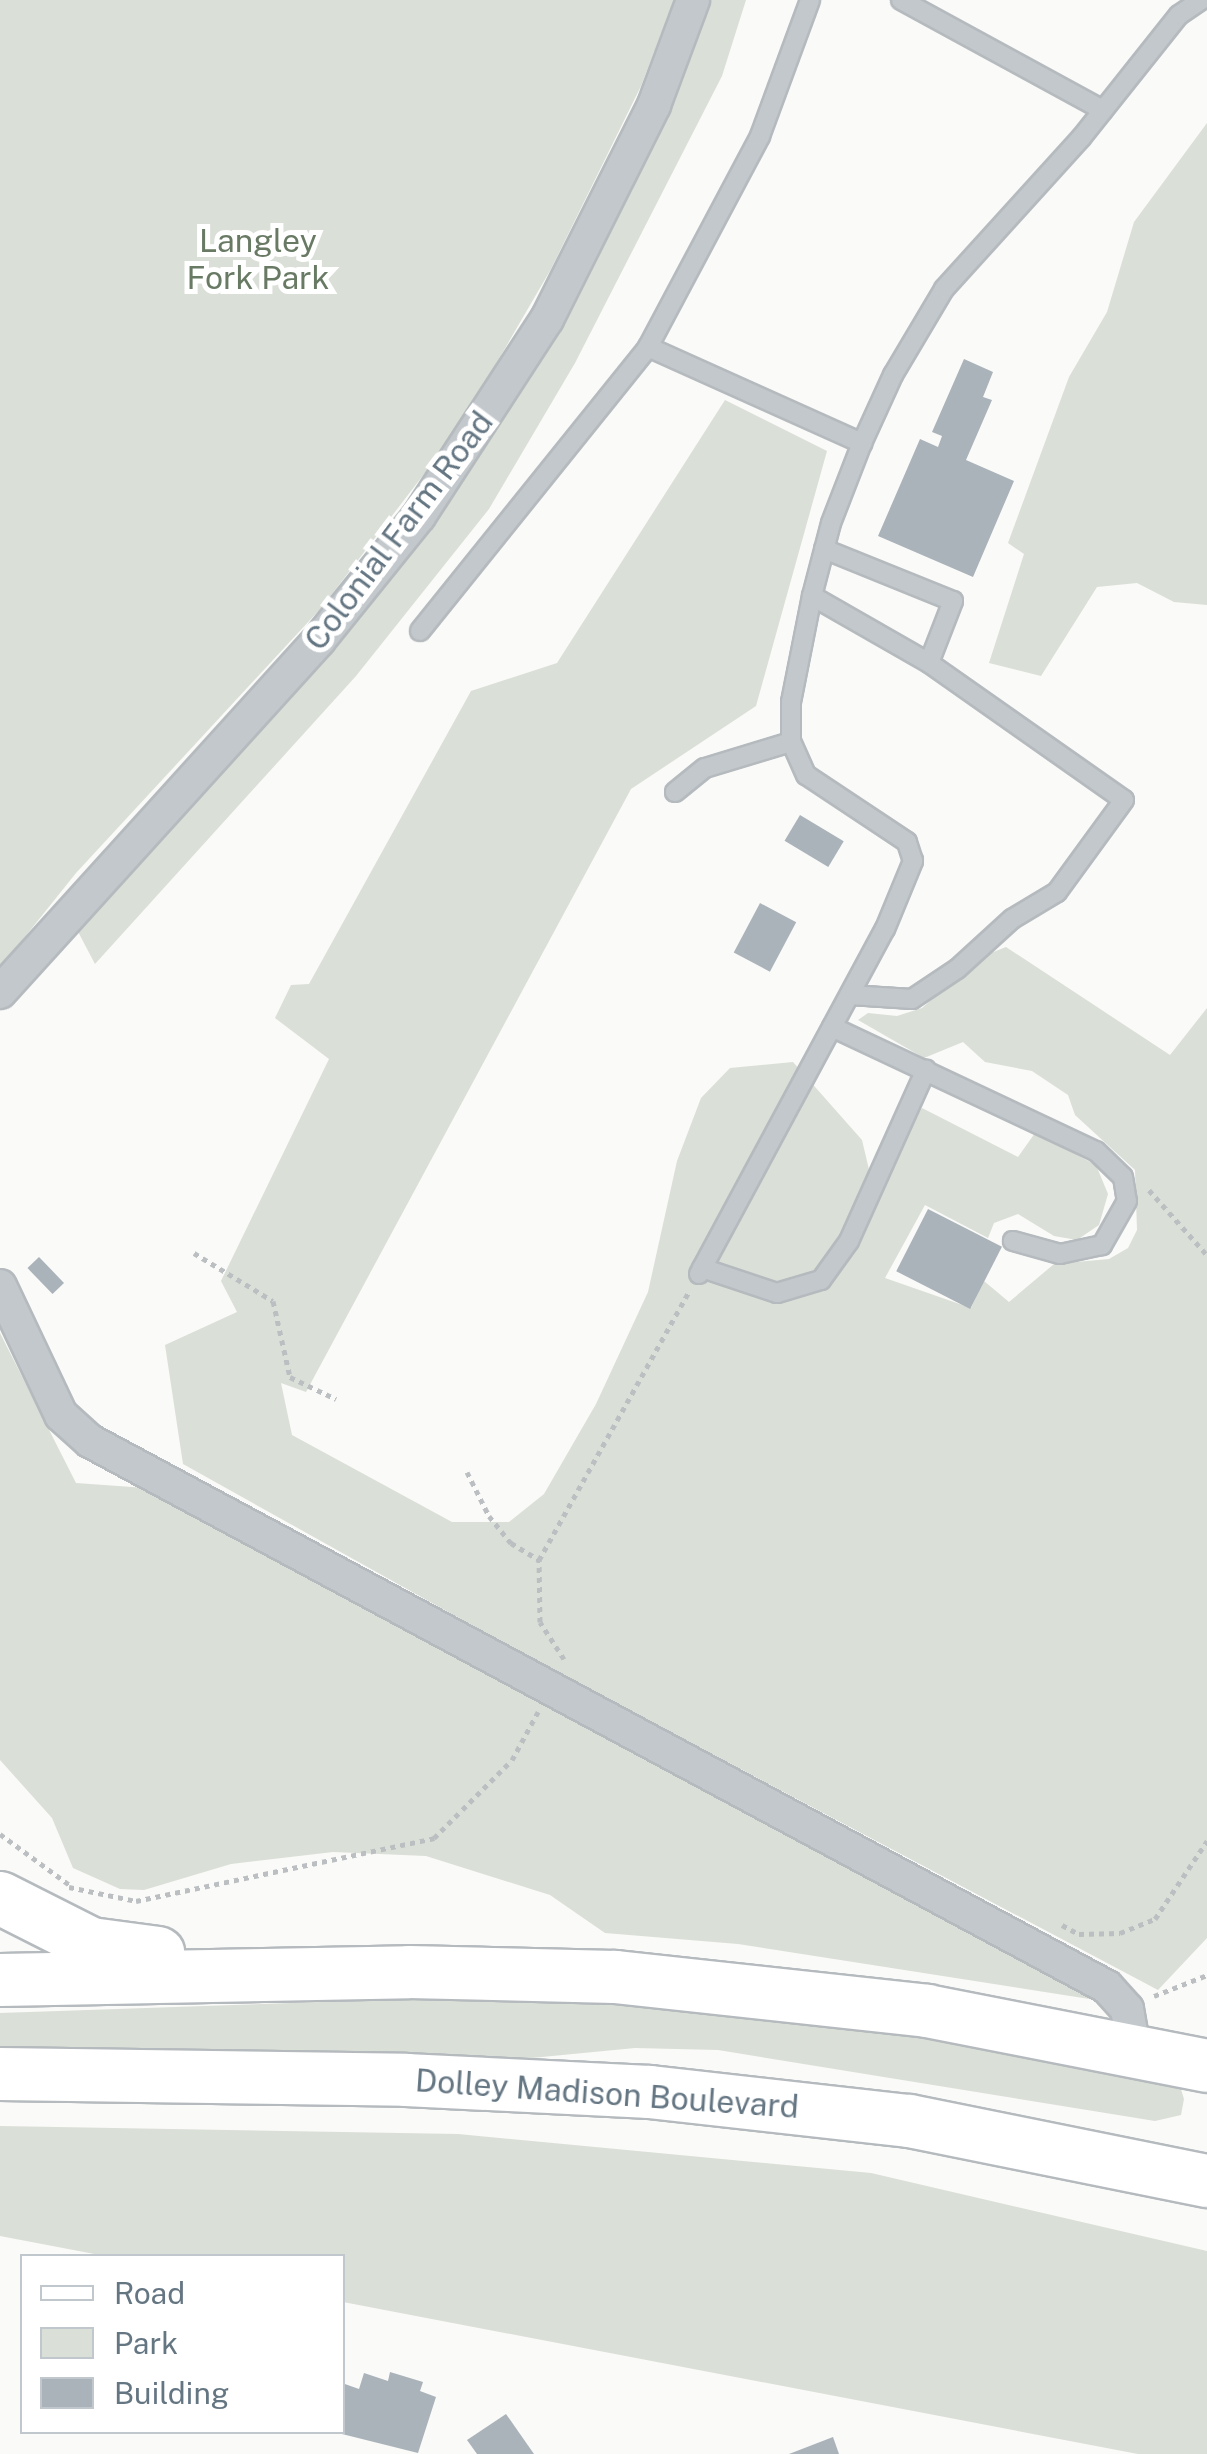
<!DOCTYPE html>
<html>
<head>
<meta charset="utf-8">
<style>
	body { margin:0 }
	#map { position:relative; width:1207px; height:2454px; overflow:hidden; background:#fafaf8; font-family:"Public Sans",sans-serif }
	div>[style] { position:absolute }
	.green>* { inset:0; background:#dadfd7 }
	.building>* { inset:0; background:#aab3b9; transform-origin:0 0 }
	.path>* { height:5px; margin-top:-2.5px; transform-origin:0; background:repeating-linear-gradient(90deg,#bbbfc2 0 5px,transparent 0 10px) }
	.roads { filter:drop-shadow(2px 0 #b5babe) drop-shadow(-2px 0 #b5babe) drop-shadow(0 2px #b5babe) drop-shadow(0 -2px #b5babe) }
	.lane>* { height:18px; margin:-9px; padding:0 9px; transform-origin:9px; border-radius:9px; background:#c3c8cc }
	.street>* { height:32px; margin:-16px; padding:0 16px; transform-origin:16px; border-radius:16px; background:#c3c8cc }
	.primary>* { height:52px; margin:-26px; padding:0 26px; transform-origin:26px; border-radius:26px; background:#fff }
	span { translate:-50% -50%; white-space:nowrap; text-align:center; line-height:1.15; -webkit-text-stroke:10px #fff; paint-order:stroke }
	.park-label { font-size:32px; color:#687a64 }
	.street-label { font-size:32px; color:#657683 }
	.legend { position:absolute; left:20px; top:2254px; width:325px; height:180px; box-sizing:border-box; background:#fff; border:2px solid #c1c8cd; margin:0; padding:12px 18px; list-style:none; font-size:30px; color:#657683 }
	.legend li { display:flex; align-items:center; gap:20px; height:50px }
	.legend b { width:50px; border:2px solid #c1c8cd }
</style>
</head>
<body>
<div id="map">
	<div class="green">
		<div style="clip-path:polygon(0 0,674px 0,641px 86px,551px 269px,457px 431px,322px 607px,76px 873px,0 968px)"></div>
		<div style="clip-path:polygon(705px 0,746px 0,722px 76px,575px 363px,489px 509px,356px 676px,95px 964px,75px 926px,415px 544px)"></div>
		<div style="clip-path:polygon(1207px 123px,1207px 605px,1174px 602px,1137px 583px,1097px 587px,1041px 676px,989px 663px,1024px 554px,1008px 543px,1069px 377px,1107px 312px,1134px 222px)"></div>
		<div style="clip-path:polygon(725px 400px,827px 451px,756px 706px,631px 789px,306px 1392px,281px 1383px,292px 1435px,452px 1522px,509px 1522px,544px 1494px,596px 1404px,648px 1292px,677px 1161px,701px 1098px,730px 1068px,793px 1062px,862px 1140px,871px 1178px,922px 1108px,1018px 1157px,1035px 1133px,1096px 1165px,1108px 1194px,1099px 1225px,1077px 1240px,1054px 1236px,1018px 1214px,994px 1223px,988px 1238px,925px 1205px,885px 1278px,971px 1308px,984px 1281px,1009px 1302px,1054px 1264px,1109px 1259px,1128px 1248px,1137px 1230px,1135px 1170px,1075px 1115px,1068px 1095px,1032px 1071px,985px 1062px,963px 1042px,924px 1058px,858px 1020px,868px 1013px,897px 1016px,922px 1008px,981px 957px,1006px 947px,1170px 1055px,1207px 1008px,1207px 1938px,1158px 1990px,525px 1655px,183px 1464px,165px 1345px,237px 1312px,221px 1281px,329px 1059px,275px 1018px,291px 985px,309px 984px,471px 691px,557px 663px)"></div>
		<div style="clip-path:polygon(0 1333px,76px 1483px,146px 1488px,1115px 2003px,738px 1944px,605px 1933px,550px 1895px,426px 1856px,333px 1852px,231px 1864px,144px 1890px,120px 1889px,73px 1868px,52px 1818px,0 1760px)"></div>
		<div style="clip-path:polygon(500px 1996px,832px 2022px,1180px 2086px,1184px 2099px,1181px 2115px,1155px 2121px,718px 2050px,635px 2048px,447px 2066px,0 2058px,0 2013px)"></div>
		<div style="clip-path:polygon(0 2126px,458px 2134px,871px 2173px,1207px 2251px,1207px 2454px,1138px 2454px,343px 2302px,342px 2256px,105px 2256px,0 2236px)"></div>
	</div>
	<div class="building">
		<div style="clip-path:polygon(964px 359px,993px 372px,983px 397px,992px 400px,966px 460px,1014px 481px,973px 577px,878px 536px,920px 439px,938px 447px,942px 436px,932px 432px)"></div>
		<div style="left:800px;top:815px;width:51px;height:30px;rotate:31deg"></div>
		<div style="left:760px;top:903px;width:41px;height:56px;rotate:28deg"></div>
		<div style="left:928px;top:1209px;width:83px;height:70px;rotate:27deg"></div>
		<div style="left:39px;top:1257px;width:36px;height:16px;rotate:46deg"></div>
		<div style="clip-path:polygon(390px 2372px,423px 2382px,420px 2391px,436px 2397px,418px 2453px,342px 2434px,342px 2383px,359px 2389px,364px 2373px,388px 2381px)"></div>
		<div style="clip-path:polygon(506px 2414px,534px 2454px,477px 2454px,467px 2440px)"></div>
		<div style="clip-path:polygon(833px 2437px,839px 2454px,789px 2454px)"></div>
	</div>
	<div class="path">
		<div style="left:1149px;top:1190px;width:87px;rotate:48.3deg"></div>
		<div style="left:194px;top:1253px;width:92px;rotate:31.3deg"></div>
		<div style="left:273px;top:1301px;width:78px;rotate:77.4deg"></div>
		<div style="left:290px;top:1377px;width:51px;rotate:25.6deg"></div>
		<div style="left:467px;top:1472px;width:49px;rotate:63.4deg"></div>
		<div style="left:489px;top:1516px;width:35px;rotate:51deg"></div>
		<div style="left:511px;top:1543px;width:33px;rotate:31deg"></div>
		<div style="left:564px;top:1659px;width:44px;rotate:-123deg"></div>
		<div style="left:540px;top:1622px;width:62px;rotate:-90.9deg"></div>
		<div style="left:539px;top:1560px;width:307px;rotate:-60.8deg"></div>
		<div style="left:0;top:1834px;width:88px;rotate:36.2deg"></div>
		<div style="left:69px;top:1887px;width:68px;rotate:11.8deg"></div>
		<div style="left:136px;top:1901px;width:305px;rotate:-11.9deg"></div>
		<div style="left:434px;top:1838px;width:110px;rotate:-45deg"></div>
		<div style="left:512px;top:1760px;width:55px;rotate:-61.6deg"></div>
		<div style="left:1062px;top:1925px;width:19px;rotate:28deg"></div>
		<div style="left:1079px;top:1934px;width:41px;rotate:-1.4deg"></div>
		<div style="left:1120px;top:1933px;width:38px;rotate:-22deg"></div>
		<div style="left:1155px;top:1919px;width:94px;rotate:-56.3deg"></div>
		<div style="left:1154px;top:1996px;width:57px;rotate:-21.6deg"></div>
	</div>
	<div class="roads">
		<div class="lane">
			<div style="left:901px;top:0;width:230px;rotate:28.6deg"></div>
			<div style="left:648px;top:347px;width:235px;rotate:24.2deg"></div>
			<div style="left:824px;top:549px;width:139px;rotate:22deg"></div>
			<div style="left:953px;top:601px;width:66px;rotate:111.2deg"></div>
			<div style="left:929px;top:663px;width:238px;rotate:35.1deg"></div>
			<div style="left:1124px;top:800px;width:114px;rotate:126.1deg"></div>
			<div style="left:1057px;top:892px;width:52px;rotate:149deg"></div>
			<div style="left:1012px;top:919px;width:74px;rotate:137.7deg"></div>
			<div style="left:957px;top:969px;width:54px;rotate:146.3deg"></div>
			<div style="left:912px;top:999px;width:62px;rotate:-176.3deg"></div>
			<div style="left:812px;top:596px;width:135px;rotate:29.8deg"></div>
			<div style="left:420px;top:631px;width:364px;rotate:-51.2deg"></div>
			<div style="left:648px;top:347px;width:239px;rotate:-62deg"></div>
			<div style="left:760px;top:136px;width:145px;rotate:-69.8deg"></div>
			<div style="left:675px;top:792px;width:38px;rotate:-39deg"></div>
			<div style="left:705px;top:768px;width:90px;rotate:-16.8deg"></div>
			<div style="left:832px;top:1027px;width:292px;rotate:25.2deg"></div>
			<div style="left:1096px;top:1151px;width:37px;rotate:44deg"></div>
			<div style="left:1123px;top:1177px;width:24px;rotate:81deg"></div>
			<div style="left:1127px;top:1201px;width:51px;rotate:119.6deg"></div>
			<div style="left:1102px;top:1245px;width:43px;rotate:167.9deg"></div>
			<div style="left:1060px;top:1254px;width:49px;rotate:-164.5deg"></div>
			<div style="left:702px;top:1268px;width:79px;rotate:18.4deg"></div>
			<div style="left:777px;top:1293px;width:46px;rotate:-16.5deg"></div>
			<div style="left:821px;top:1280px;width:48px;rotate:-54.3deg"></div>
			<div style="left:849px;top:1241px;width:188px;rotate:-65.8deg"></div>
			<div style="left:699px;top:1274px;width:392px;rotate:-61.7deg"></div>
			<div style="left:885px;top:929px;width:74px;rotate:-67.6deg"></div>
			<div style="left:913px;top:861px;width:20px;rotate:-108deg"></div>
			<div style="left:907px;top:842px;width:121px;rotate:-146.4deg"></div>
			<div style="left:806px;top:775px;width:36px;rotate:-114deg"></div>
			<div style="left:791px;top:742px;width:40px;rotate:-90deg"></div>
			<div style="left:791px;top:702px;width:108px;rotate:-78.8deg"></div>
			<div style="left:812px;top:596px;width:75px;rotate:-75.4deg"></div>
			<div style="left:831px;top:523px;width:86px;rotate:-68.8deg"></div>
			<div style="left:862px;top:443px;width:75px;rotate:-65.5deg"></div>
			<div style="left:893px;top:375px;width:100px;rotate:-59.3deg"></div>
			<div style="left:944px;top:289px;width:204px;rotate:-47.8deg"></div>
			<div style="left:1081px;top:138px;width:157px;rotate:-51.5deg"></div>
			<div style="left:1179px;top:15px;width:27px;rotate:-34deg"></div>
		</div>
		<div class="street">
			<div style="left:0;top:992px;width:475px;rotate:-47.8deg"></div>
			<div style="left:319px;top:640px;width:159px;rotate:-51.1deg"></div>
			<div style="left:419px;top:516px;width:235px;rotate:-57deg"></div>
			<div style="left:547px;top:319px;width:239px;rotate:-63.4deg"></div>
			<div style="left:654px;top:105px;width:112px;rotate:-69.6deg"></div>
			<div style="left:0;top:1286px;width:143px;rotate:64.7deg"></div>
			<div style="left:61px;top:1415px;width:39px;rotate:42deg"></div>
			<div style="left:90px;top:1441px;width:1154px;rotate:28.23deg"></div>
			<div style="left:1107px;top:1987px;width:30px;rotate:48deg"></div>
			<div style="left:1127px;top:2009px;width:41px;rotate:80.1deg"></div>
		</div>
		<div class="primary">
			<div style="left:0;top:1898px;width:102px;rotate:26.8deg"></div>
			<div style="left:91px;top:1944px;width:68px;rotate:7.7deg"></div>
			<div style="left:0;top:1980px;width:409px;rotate:-1.1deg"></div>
			<div style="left:409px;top:1972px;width:206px;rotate:1.4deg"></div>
			<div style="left:615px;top:1977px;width:314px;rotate:6.2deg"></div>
			<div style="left:927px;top:2011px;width:285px;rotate:11.1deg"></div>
			<div style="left:0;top:2074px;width:406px;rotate:0.8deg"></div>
			<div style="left:406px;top:2080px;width:244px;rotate:2.8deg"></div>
			<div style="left:650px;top:2092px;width:261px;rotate:6.4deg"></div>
			<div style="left:909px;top:2121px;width:304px;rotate:11.4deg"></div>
		</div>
	</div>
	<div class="park-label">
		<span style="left:258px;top:260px">Langley<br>Fork Park</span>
	</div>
	<div class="street-label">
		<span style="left:399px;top:531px;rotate:-53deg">Colonial Farm Road</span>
		<span style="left:607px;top:2094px;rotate:4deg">Dolley Madison Boulevard</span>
	</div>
	<ul class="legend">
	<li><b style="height:12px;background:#fff"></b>Road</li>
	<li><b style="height:28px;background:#dadfd7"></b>Park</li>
	<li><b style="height:28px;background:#aab3b9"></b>Building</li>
	</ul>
</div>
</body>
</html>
